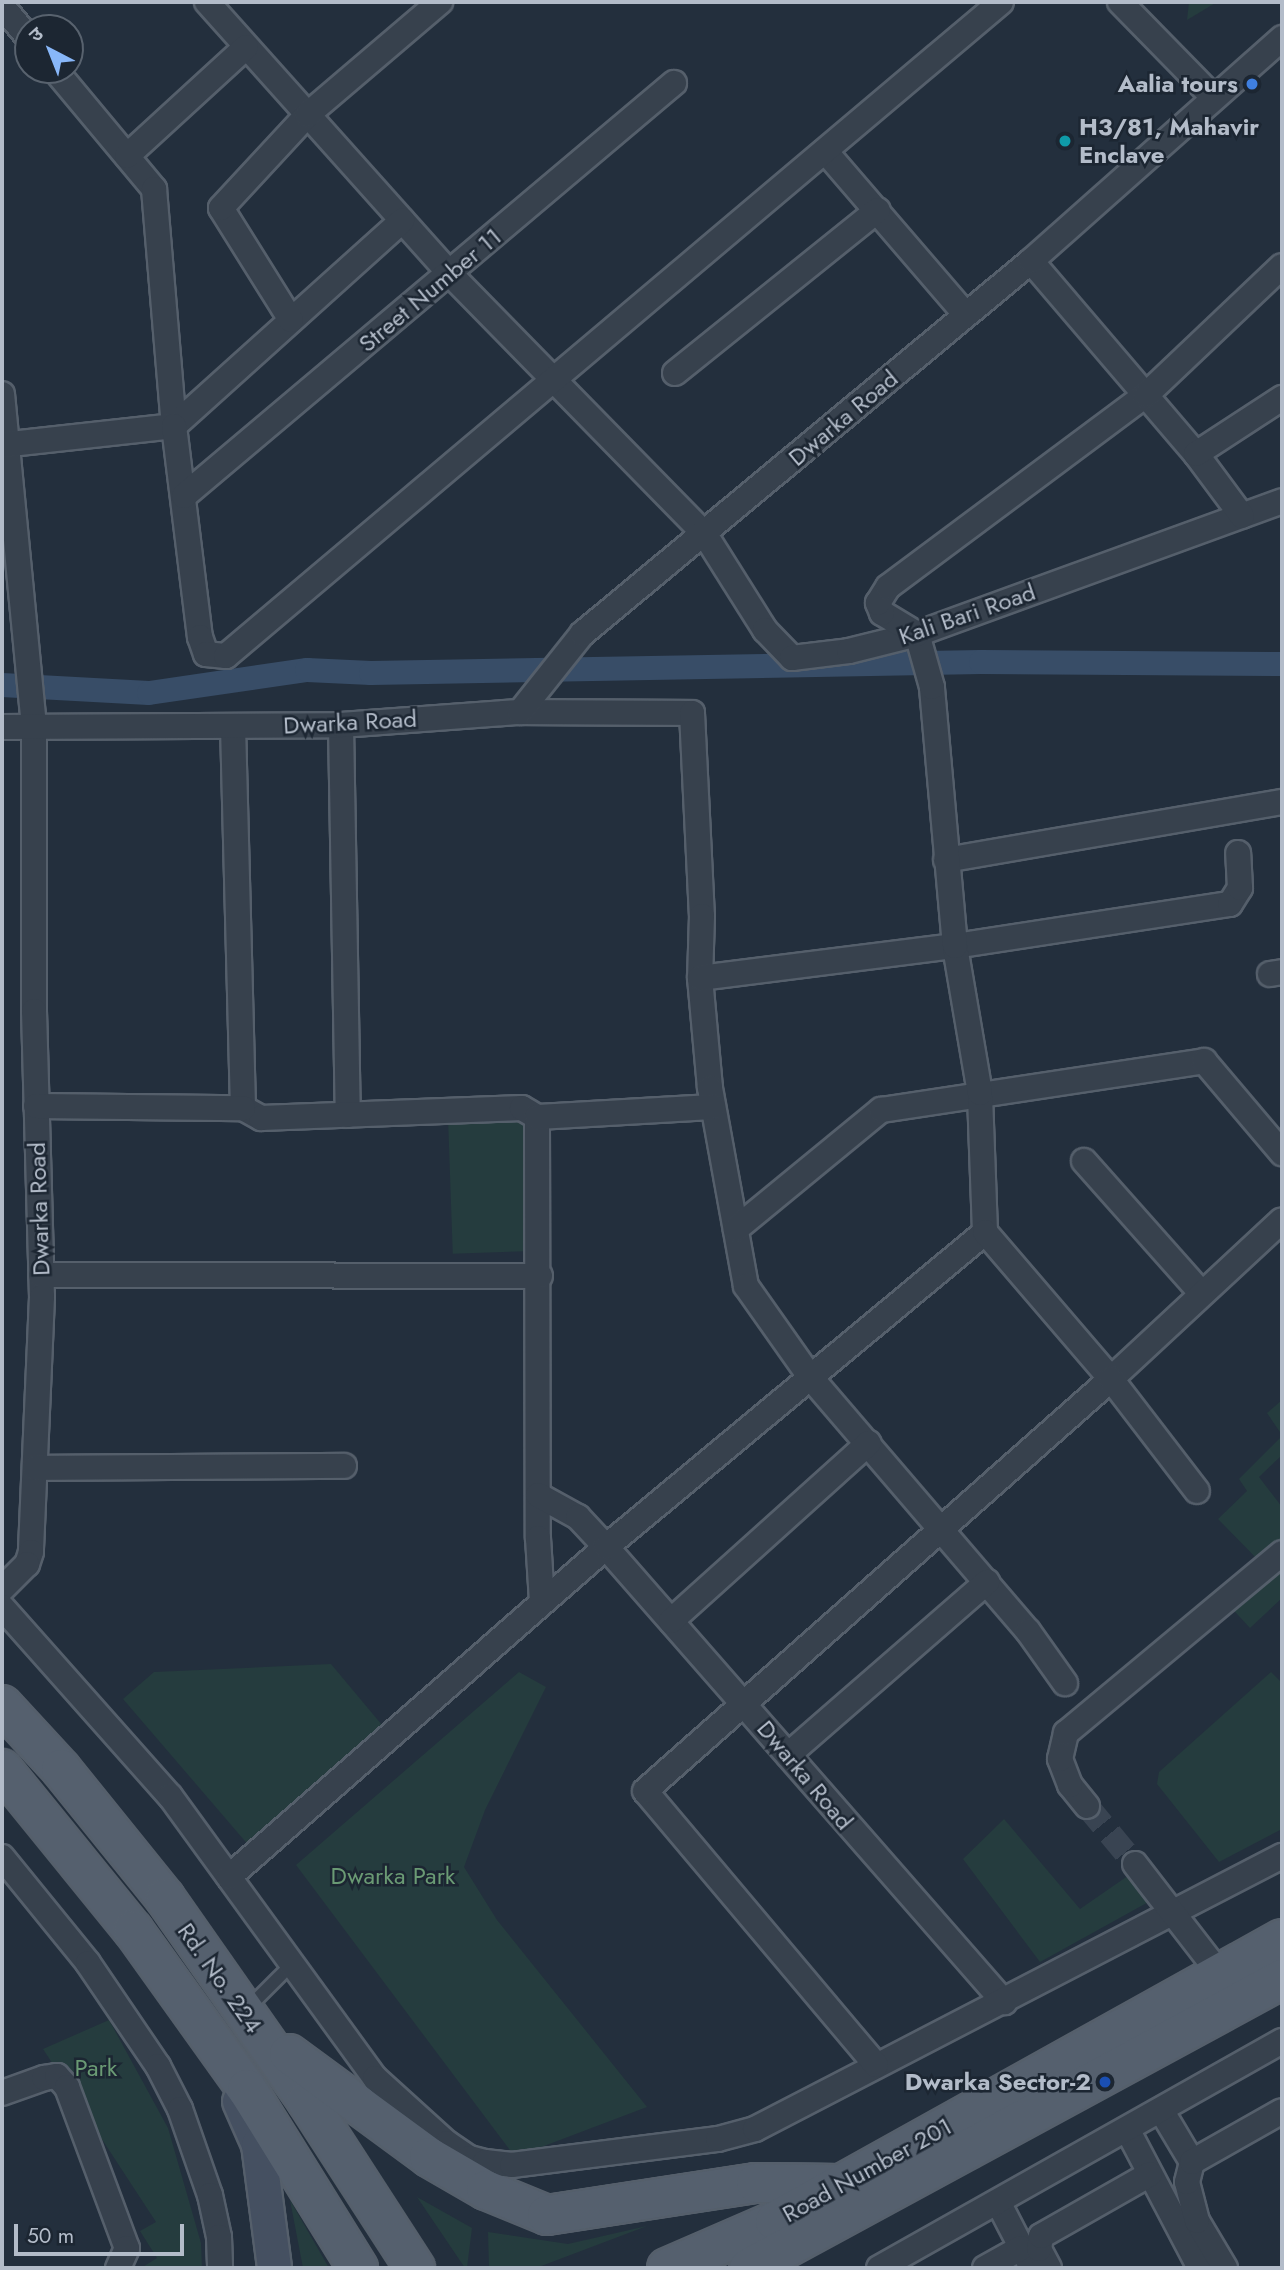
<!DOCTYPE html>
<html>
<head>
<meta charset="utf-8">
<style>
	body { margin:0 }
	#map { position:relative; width:1284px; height:2270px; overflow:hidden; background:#232f3d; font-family:Jost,"Noto Sans Devanagari",sans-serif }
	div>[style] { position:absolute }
	.green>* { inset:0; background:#253c3e; transform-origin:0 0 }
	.canal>* { height:24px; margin:-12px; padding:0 12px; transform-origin:12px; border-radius:12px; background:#384d67 }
	.street-tunnel>* { height:24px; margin-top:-12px; transform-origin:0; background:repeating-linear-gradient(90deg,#394452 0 24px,transparent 0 36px) }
	.roads { filter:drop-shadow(2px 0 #555f6b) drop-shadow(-2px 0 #555f6b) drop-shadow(0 2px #555f6b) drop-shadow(0 -2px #555f6b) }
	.lane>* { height:12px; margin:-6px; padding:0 6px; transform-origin:6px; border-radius:6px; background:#37414d }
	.street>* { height:24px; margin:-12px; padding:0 12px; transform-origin:12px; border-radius:12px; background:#37414d }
	.secondary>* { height:33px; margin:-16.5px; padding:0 16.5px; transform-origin:16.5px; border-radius:16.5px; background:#455061 }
	.primary>* { height:38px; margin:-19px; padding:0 19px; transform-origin:19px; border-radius:19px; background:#55606e }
	.dots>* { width:19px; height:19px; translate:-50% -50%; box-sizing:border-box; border:4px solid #1c2632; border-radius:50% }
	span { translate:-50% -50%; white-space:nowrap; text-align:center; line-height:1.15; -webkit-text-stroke:5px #1c2632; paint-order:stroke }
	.poi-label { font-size:24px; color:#b3bcc9; font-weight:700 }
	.right { translate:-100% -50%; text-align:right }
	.left { translate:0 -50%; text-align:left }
	.street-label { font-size:24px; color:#b3bcc9 }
	.park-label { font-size:24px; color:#6a9a74 }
	.frame { position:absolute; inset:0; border:4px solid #b3bcc9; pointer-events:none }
	.north { position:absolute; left:14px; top:14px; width:70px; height:70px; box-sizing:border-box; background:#1c2632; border:2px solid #58626e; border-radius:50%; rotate:318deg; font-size:19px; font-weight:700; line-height:28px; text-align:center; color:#b3bcc9 }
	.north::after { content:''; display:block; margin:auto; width:24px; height:32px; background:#88b7f9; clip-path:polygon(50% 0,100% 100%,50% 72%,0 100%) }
	.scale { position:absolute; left:14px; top:2224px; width:170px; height:32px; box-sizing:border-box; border:4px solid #b3bcc9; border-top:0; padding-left:9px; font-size:21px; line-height:24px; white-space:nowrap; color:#b3bcc9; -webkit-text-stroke:5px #1c2632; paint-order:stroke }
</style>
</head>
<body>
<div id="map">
	<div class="green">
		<div style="clip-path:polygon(1189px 2px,1217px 2px,1187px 20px)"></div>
		<div style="left:528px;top:1116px;width:135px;height:80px;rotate:88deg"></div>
		<div style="clip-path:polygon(1282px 1400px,1282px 1435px,1267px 1413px)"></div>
		<div style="clip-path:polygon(1282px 1436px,1282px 1455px,1259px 1477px,1282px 1507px,1282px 1598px,1250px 1628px,1225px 1601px,1262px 1564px,1218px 1519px,1247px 1491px,1239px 1479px)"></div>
		<div style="clip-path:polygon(331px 1664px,387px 1731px,250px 1847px,123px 1699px,154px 1672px)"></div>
		<div style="clip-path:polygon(519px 1672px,546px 1687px,485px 1810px,464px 1867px,497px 1920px,647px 2107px,515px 2157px,296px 1865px)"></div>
		<div style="clip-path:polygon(1271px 1672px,1282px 1683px,1282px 1829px,1219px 1862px,1157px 1784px,1159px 1772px)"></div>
		<div style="clip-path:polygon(1004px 1819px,1080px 1909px,1132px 1873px,1152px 1900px,1040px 1962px,963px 1859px)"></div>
		<div style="clip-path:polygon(109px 2020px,168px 2128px,201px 2243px,202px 2268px,141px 2268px,157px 2258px,140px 2231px,156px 2222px,43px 2049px)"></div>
		<div style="clip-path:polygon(417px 2197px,472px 2228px,467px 2268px,465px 2268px)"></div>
		<div style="clip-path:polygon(290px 2200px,329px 2268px,303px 2268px)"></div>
		<div style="clip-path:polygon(647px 2226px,536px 2268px,489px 2268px,488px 2232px,568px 2244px)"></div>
	</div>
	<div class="canal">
		<div style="left:2px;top:685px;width:147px;rotate:3.1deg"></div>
		<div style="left:149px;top:693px;width:160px;rotate:-8.3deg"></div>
		<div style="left:307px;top:670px;width:64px;rotate:2.7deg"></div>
		<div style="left:371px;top:673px;width:610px;rotate:-1.03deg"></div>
		<div style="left:981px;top:662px;width:301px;rotate:0.4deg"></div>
	</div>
	<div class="street-tunnel">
		<div style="left:1087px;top:1806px;width:75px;rotate:50.4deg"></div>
	</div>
	<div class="roads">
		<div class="lane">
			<div style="left:248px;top:2008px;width:61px;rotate:-45deg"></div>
		</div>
		<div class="street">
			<div style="left:207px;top:2px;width:365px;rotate:48.2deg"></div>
			<div style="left:450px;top:274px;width:363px;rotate:45.6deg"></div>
			<div style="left:704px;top:533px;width:115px;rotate:57.8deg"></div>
			<div style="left:765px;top:630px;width:39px;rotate:46deg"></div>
			<div style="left:792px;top:658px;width:57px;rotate:-7deg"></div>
			<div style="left:849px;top:651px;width:70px;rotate:-14deg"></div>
			<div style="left:917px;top:634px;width:388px;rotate:-20deg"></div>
			<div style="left:1120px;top:2px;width:133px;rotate:45.6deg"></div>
			<div style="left:2px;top:6px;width:40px;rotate:50deg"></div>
			<div style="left:55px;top:70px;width:155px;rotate:50.2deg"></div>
			<div style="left:154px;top:189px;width:238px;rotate:85.2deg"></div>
			<div style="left:174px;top:426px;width:307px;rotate:-42deg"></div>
			<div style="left:825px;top:151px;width:216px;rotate:49.3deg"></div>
			<div style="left:127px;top:156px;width:161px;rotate:-42.5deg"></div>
			<div style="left:1031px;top:261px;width:254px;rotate:49.5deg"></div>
			<div style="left:1196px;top:454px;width:77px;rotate:53.4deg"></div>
			<div style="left:291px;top:320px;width:132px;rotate:-122deg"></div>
			<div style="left:221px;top:208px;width:127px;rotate:-47.2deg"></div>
			<div style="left:307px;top:115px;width:175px;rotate:-40.4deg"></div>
			<div style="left:675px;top:373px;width:260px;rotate:-38.8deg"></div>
			<div style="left:2px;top:394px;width:335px;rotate:84.5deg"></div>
			<div style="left:34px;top:727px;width:284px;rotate:90deg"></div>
			<div style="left:34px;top:1011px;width:286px;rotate:88.4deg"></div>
			<div style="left:42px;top:1297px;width:255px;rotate:92.5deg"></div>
			<div style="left:31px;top:1552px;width:13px;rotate:108deg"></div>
			<div style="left:27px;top:1564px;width:35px;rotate:135deg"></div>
			<div style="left:2px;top:445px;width:173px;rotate:-6.3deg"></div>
			<div style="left:174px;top:426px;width:213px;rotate:83deg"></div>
			<div style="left:200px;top:637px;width:18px;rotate:71deg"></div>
			<div style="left:206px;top:654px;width:20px;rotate:6deg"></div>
			<div style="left:226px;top:656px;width:1014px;rotate:-40.16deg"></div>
			<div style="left:1196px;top:454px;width:103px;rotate:-33.1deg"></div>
			<div style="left:184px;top:496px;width:641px;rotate:-40.13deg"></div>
			<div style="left:520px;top:712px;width:172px;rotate:0.3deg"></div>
			<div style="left:692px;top:713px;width:203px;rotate:87.2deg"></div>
			<div style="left:702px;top:916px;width:62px;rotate:91.8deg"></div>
			<div style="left:700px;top:978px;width:110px;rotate:84.8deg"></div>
			<div style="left:710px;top:1088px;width:201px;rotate:79.7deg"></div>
			<div style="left:746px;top:1286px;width:113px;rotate:54.8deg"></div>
			<div style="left:811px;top:1378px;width:333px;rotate:49.4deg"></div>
			<div style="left:1028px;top:1631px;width:64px;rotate:54.6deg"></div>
			<div style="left:341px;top:725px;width:390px;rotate:89deg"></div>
			<div style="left:233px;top:726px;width:382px;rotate:88.5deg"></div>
			<div style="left:243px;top:1108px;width:21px;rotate:29deg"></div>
			<div style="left:261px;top:1118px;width:261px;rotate:-2.2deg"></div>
			<div style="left:522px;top:1108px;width:17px;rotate:31deg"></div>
			<div style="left:537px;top:1117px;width:421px;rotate:89.9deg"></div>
			<div style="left:538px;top:1538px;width:64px;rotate:86.4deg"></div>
			<div style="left:2px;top:727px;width:339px;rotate:-0.3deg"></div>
			<div style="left:341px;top:725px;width:179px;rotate:-4.2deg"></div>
			<div style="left:520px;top:712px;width:100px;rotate:-51.5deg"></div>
			<div style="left:582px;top:634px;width:584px;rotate:-39.72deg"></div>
			<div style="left:1031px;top:261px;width:336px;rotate:-41.6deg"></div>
			<div style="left:946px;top:860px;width:341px;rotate:-9.8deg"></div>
			<div style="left:1270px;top:974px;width:12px;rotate:-9deg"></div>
			<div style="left:700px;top:978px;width:257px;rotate:-7.2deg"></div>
			<div style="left:955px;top:946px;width:278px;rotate:-8.7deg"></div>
			<div style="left:1230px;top:904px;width:19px;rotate:-58deg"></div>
			<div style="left:1240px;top:888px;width:35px;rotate:-93deg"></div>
			<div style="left:36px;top:1106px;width:207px;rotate:0.6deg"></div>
			<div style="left:537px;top:1117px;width:176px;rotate:-3.3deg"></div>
			<div style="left:1084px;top:1161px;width:176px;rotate:48.4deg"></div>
			<div style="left:736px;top:1229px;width:188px;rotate:-39.4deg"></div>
			<div style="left:881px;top:1110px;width:327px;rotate:-8.6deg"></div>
			<div style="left:1204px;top:1061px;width:121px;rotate:49.7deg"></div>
			<div style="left:985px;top:1232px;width:139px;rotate:-92.1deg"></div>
			<div style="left:980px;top:1093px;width:149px;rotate:-99.7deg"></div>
			<div style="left:955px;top:946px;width:260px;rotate:-95.1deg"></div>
			<div style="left:932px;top:687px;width:55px;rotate:-105.8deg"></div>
			<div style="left:917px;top:634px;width:41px;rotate:-149deg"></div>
			<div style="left:882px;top:613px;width:11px;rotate:-112deg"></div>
			<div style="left:878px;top:603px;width:19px;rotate:-58deg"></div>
			<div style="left:888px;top:587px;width:322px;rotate:-36.7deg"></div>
			<div style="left:1146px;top:395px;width:187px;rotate:-43.5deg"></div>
			<div style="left:41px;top:1275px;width:499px;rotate:0.1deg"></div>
			<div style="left:35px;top:1468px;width:309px;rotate:-0.4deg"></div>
			<div style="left:538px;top:1495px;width:46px;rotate:28.8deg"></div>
			<div style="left:578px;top:1517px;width:41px;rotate:47deg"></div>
			<div style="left:606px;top:1547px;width:605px;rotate:48.82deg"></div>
			<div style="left:2px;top:1607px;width:253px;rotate:48.4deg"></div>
			<div style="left:170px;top:1796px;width:349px;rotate:54deg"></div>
			<div style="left:375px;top:2078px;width:97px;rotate:42.1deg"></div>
			<div style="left:447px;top:2143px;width:27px;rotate:34deg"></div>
			<div style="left:469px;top:2158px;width:16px;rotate:14deg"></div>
			<div style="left:485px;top:2162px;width:27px;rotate:6deg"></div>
			<div style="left:512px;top:2165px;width:208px;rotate:-7.2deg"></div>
			<div style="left:718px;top:2139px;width:38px;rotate:-15deg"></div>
			<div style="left:755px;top:2129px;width:594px;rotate:-27.39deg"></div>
			<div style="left:671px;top:1621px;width:266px;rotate:-42deg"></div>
			<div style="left:788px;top:1755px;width:264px;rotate:-41deg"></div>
			<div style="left:1087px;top:1806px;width:27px;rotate:-129deg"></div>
			<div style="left:1070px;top:1785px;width:28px;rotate:-111deg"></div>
			<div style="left:1060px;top:1759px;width:27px;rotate:-77deg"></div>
			<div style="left:1066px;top:1733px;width:281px;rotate:-39.8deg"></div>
			<div style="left:2px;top:1857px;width:136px;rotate:50.9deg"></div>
			<div style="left:88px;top:1963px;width:125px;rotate:55.8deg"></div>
			<div style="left:158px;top:2066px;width:48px;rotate:62.9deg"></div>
			<div style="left:180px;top:2109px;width:91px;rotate:70.8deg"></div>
			<div style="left:210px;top:2195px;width:43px;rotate:77.9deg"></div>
			<div style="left:219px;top:2237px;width:31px;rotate:88deg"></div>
			<div style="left:1135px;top:1864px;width:139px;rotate:52.3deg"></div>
			<div style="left:229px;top:1877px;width:501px;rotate:-41.2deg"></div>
			<div style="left:606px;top:1547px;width:493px;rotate:-39.7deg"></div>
			<div style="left:985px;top:1232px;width:194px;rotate:49.4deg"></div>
			<div style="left:1111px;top:1379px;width:233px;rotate:-42.9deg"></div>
			<div style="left:876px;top:2065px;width:358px;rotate:-130.1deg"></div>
			<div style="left:645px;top:1791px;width:622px;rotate:-41.48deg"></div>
			<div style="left:1111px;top:1379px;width:141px;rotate:52.5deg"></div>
			<div style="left:2px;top:2093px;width:45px;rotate:-19.7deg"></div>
			<div style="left:44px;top:2078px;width:13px;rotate:-9deg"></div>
			<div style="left:57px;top:2076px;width:15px;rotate:48deg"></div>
			<div style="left:67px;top:2087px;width:172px;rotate:69.6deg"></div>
			<div style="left:127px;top:2248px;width:22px;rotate:114deg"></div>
			<div style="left:1161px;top:2110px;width:61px;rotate:59.2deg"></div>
			<div style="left:1127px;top:2129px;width:157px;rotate:62.3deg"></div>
			<div style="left:998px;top:2202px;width:74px;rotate:62.7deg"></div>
			<div style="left:879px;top:2268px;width:463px;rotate:-29.4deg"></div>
			<div style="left:985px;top:2268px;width:41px;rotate:-29.1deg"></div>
			<div style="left:1049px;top:2268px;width:21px;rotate:-118deg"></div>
			<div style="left:1039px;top:2249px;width:13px;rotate:-81deg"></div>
			<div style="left:1041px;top:2236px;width:125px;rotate:-29.6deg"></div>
			<div style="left:1225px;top:2268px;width:55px;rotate:-120.8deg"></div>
			<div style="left:1197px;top:2221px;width:40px;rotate:-104.4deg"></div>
			<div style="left:1187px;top:2182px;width:21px;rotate:-76deg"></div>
			<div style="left:1192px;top:2162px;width:103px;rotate:-29.5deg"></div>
		</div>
		<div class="secondary">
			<div style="left:239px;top:2101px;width:47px;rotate:66.2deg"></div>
			<div style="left:258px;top:2144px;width:125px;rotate:82.6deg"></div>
		</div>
		<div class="primary">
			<div style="left:2px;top:1705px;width:87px;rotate:47.3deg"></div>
			<div style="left:61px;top:1769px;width:166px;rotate:51.1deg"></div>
			<div style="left:165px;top:1898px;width:248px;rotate:55deg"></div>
			<div style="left:307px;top:2101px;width:199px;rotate:57.1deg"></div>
			<div style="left:2px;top:1769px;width:208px;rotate:50.9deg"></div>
			<div style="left:133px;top:1930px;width:196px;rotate:54.4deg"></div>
			<div style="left:247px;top:2089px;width:211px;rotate:58.2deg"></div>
			<div style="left:289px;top:2054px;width:174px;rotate:36.3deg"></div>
			<div style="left:429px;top:2157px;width:66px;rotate:30.1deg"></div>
			<div style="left:486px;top:2190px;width:66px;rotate:22.3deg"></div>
			<div style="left:547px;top:2215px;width:211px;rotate:-8.7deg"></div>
			<div style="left:756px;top:2183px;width:84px;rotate:0.7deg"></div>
			<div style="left:667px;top:2268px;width:118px;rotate:-23.5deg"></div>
			<div style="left:775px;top:2221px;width:580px;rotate:-29.08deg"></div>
			<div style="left:749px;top:2268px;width:606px;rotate:-28.47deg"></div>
		</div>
	</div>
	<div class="dots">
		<div style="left:1252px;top:84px;background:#3f7fe0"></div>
		<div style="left:1065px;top:141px;background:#0f9aa8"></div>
		<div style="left:1105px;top:2082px;background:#1a4fb4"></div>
	</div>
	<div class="poi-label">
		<span class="right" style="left:1238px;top:84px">Aalia tours</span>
		<span class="left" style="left:1079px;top:141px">H3/81, Mahavir<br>Enclave</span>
		<span class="right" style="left:1091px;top:2082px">Dwarka Sector-2</span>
	</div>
	<div class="street-label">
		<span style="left:430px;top:290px;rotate:-40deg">Street Number 11</span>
		<span style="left:843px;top:418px;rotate:-40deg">Dwarka Road</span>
		<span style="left:967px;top:614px;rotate:-19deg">Kali Bari Road</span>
		<span style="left:350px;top:722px;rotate:-3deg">Dwarka Road</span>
		<span style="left:39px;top:1209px;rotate:-92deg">Dwarka Road</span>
		<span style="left:805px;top:1775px;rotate:50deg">Dwarka Road</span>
		<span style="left:220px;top:1978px;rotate:55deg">Rd. No. 224</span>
		<span style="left:867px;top:2170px;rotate:-29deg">Road Number 201</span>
	</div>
	<div class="park-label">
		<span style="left:393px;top:1876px">Dwarka Park</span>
		<span style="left:96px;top:2068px">Park</span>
	</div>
	<div class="frame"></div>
	<div class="north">उ</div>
	<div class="scale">50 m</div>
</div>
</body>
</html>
